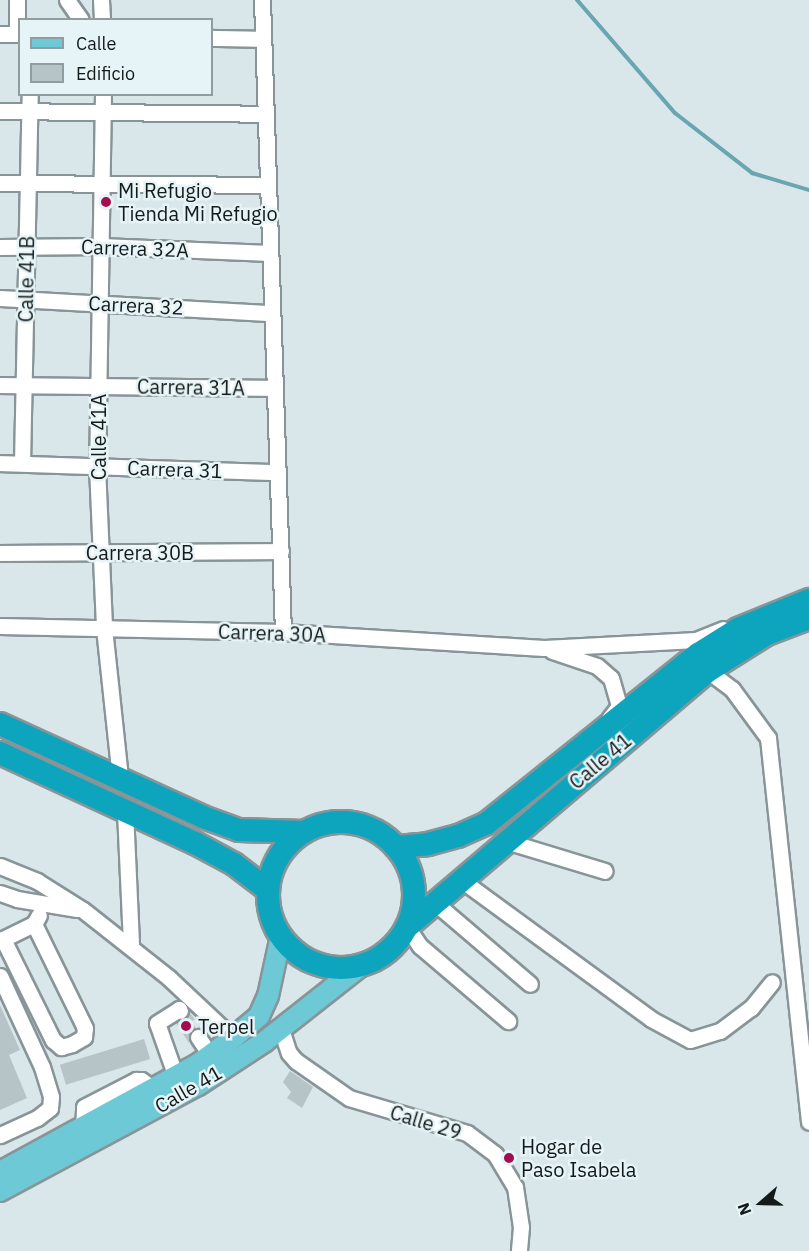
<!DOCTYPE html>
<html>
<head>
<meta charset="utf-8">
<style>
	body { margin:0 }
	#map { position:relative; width:809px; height:1251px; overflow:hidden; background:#d9e7ea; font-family:"IBM Plex Sans",sans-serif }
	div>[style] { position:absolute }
	.stream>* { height:4px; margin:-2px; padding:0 2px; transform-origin:2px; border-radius:2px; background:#6aa5b2 }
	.building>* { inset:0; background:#b6c4c7; transform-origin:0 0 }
	.minor-tunnel>* { height:15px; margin-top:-7.5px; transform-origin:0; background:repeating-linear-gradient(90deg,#bbc8cb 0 15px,transparent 0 23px) }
	.roads { filter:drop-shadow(2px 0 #889598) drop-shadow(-2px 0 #889598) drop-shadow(0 2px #889598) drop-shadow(0 -2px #889598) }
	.minor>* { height:15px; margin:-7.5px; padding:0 7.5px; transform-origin:7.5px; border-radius:7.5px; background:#fff }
	.major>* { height:20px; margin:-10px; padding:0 10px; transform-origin:10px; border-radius:10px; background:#6ec9d7 }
	.highway>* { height:22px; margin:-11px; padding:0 11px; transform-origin:11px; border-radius:11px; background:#0da5bd }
	.highway>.ring { margin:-11px; padding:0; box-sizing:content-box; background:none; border:22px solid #0da5bd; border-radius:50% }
	.dots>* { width:16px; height:16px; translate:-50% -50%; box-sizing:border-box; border:3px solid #e6f4f7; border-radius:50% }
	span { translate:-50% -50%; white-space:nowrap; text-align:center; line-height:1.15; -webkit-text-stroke:5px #e6f4f7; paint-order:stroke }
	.poi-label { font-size:20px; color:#14191a }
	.left { translate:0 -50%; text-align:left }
	.street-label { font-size:20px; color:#14191a }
	.legend { position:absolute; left:18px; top:18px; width:195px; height:78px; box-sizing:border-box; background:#e6f4f7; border:2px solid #929c9f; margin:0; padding:8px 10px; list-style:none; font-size:18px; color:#14191a }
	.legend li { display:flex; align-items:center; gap:12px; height:30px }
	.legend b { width:30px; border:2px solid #929c9f }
	.north { position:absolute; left:731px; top:1173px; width:60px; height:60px; -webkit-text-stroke:4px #e6f4f7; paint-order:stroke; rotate:250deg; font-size:16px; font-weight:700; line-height:24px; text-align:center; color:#14191a }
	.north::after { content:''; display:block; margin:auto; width:21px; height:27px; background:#14191a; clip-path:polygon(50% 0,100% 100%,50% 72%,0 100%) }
</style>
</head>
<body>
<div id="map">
	<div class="stream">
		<div style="left:577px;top:0;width:150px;rotate:49.1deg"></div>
		<div style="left:675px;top:113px;width:98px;rotate:37.9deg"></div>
		<div style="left:752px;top:173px;width:59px;rotate:16.6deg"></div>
	</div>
	<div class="building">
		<div style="clip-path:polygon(0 1005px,20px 1050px,9px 1055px,27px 1098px,0 1110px)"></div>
		<div style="clip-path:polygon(188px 1016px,196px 1028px,189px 1033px,189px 1043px,176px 1023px)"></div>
		<div style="left:144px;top:1039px;width:21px;height:88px;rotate:73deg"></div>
		<div style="clip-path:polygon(290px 1071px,313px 1087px,302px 1108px,287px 1098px,291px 1092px,283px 1082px)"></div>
	</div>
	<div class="minor-tunnel">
		<div style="left:180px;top:1011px;width:32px;rotate:55deg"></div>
	</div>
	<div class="roads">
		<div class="minor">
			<div style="left:67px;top:0;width:24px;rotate:55deg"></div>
			<div style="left:101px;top:0;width:20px;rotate:87deg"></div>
			<div style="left:262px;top:0;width:632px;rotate:88.1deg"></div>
			<div style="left:0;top:34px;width:20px"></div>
			<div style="left:17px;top:34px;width:34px;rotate:-90deg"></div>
			<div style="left:212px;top:38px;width:51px;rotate:1.1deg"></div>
			<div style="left:103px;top:94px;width:372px;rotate:90.9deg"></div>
			<div style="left:97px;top:466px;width:162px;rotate:87.5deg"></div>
			<div style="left:104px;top:628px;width:151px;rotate:83.9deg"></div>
			<div style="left:0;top:111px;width:266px;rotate:0.6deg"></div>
			<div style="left:0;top:183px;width:268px;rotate:0.4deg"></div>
			<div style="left:0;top:247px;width:101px;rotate:-0.6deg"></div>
			<div style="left:101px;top:246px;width:169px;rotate:2.4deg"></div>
			<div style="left:0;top:298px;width:272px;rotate:3.2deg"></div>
			<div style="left:0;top:385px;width:275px;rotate:0.6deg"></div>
			<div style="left:0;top:463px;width:278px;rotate:1.9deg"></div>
			<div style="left:22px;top:463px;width:369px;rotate:-88.8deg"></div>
			<div style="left:0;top:553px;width:281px;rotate:-0.4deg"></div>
			<div style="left:0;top:626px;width:283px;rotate:1.2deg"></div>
			<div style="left:283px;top:632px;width:261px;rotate:3.5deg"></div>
			<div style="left:544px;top:648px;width:152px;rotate:-3deg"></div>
			<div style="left:696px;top:640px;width:29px;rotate:-22deg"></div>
			<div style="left:552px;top:651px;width:47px;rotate:18.4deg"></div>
			<div style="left:597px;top:666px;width:18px;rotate:41deg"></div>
			<div style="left:611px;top:678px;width:29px;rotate:74deg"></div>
			<div style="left:619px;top:706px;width:16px;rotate:128deg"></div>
			<div style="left:708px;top:671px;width:30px;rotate:37deg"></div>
			<div style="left:732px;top:689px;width:61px;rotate:53.7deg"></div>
			<div style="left:768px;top:738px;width:386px;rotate:83.9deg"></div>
			<div style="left:125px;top:811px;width:134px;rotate:87.4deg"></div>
			<div style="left:506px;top:841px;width:103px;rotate:16.9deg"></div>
			<div style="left:0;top:866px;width:40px;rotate:22deg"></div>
			<div style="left:37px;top:881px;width:54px;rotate:32.2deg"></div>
			<div style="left:83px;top:910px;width:110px;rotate:38.3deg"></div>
			<div style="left:169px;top:978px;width:88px;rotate:43.2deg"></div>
			<div style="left:460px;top:879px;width:237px;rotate:36.2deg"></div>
			<div style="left:651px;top:1019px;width:44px;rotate:28.3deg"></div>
			<div style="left:690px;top:1040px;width:31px;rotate:-17deg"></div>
			<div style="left:720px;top:1031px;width:39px;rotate:-37deg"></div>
			<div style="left:751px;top:1008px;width:33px;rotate:-51deg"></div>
			<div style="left:0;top:893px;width:18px;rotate:19deg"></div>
			<div style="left:17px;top:899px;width:61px;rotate:9.5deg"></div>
			<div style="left:434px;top:902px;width:126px;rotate:40.5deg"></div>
			<div style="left:407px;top:927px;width:23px;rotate:56deg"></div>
			<div style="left:420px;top:946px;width:116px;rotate:40.4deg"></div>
			<div style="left:3px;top:939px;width:34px;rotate:-26deg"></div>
			<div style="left:34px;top:924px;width:10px;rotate:-61deg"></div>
			<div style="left:0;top:940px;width:3px;rotate:-18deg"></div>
			<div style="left:3px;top:939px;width:113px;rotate:63.7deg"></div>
			<div style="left:53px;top:1040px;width:11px;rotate:41deg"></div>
			<div style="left:61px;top:1047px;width:11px;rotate:-15deg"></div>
			<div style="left:72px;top:1044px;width:14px;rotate:-30deg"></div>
			<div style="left:84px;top:1037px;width:9px;rotate:-84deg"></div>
			<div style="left:85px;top:1028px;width:116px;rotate:-116.1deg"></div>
			<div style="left:0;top:976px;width:100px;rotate:65.2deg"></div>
			<div style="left:42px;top:1067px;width:31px;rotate:73deg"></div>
			<div style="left:51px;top:1097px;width:11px;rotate:95deg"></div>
			<div style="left:50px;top:1108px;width:16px;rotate:142deg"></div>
			<div style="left:37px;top:1118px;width:41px;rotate:155.3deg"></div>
			<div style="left:281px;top:1029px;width:25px;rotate:72deg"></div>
			<div style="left:289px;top:1053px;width:11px;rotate:49deg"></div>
			<div style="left:296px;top:1061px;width:65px;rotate:34.9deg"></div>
			<div style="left:349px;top:1098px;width:123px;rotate:16.5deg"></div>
			<div style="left:467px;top:1133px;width:35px;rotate:37deg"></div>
			<div style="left:495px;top:1154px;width:39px;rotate:59deg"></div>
			<div style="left:515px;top:1187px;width:40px;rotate:81.5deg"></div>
			<div style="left:521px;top:1227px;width:24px;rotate:95deg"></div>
			<div style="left:198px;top:1037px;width:23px;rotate:56deg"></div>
			<div style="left:176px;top:1077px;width:57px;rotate:-109.4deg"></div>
			<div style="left:157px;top:1023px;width:26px;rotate:-32deg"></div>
			<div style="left:179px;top:1009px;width:2px;rotate:63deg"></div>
			<div style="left:83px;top:1129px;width:22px;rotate:-87deg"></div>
			<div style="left:84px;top:1107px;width:59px;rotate:-27.4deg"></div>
			<div style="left:136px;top:1080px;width:5px"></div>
			<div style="left:141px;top:1080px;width:16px;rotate:35deg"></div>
		</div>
		<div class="major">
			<div style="left:0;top:1172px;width:226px;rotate:-28.6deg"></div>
			<div style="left:198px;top:1064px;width:44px;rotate:-36.6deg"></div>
			<div style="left:233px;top:1038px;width:34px;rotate:-40deg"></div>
			<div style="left:259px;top:1016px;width:22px;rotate:-66deg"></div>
			<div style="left:268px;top:996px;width:61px;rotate:-77.8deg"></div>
			<div style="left:0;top:1191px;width:225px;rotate:-28.2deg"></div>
			<div style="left:198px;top:1085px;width:79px;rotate:-33.1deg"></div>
			<div style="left:264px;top:1042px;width:125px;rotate:-38.2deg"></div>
		</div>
		<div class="highway">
			<div style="left:0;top:724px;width:223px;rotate:24.6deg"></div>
			<div style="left:203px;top:817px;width:38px;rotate:20deg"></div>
			<div style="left:239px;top:830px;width:65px;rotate:1.8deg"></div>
			<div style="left:0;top:753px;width:215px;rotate:24.8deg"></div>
			<div style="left:195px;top:843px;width:44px;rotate:28.3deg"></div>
			<div style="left:234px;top:864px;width:43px;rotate:37.4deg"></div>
			<div class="ring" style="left:268px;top:822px;width:124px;height:124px"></div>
			<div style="left:396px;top:847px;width:32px;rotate:-5deg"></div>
			<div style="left:428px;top:844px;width:31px;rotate:-15deg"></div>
			<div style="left:458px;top:836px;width:32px;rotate:-24deg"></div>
			<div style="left:487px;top:823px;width:270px;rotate:-38.7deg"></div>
			<div style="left:698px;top:654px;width:47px;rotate:-32deg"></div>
			<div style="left:738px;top:629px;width:77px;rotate:-22.2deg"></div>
			<div style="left:407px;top:927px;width:395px;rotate:-40.4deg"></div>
			<div style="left:708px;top:671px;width:70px;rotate:-32.1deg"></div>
			<div style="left:767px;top:634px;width:45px;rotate:-20.9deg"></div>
		</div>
	</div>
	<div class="dots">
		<div style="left:106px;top:202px;background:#a20e4f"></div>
		<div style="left:186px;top:1026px;background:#a20e4f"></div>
		<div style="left:509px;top:1158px;background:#a20e4f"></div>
	</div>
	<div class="poi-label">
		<span class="left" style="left:118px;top:202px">Mi Refugio<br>Tienda Mi Refugio</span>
		<span class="left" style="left:198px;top:1026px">Terpel</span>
		<span class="left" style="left:521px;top:1158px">Hogar de<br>Paso Isabela</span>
	</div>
	<div class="street-label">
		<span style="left:135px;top:248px;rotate:2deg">Carrera 32A</span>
		<span style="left:26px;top:279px;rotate:-89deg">Calle 41B</span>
		<span style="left:136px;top:305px;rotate:3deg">Carrera 32</span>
		<span style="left:191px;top:387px;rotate:1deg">Carrera 31A</span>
		<span style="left:98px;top:437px;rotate:-90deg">Calle 41A</span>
		<span style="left:175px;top:469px;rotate:2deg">Carrera 31</span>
		<span style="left:140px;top:552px">Carrera 30B</span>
		<span style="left:272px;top:633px;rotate:2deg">Carrera 30A</span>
		<span style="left:600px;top:761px;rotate:-40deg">Calle 41</span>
		<span style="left:188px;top:1089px;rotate:-30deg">Calle 41</span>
		<span style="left:426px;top:1122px;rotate:17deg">Calle 29</span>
	</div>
	<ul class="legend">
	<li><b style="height:8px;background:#6ec9d7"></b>Calle</li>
	<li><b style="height:16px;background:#b6c4c7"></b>Edificio</li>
	</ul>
	<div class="north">N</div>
</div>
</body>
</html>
